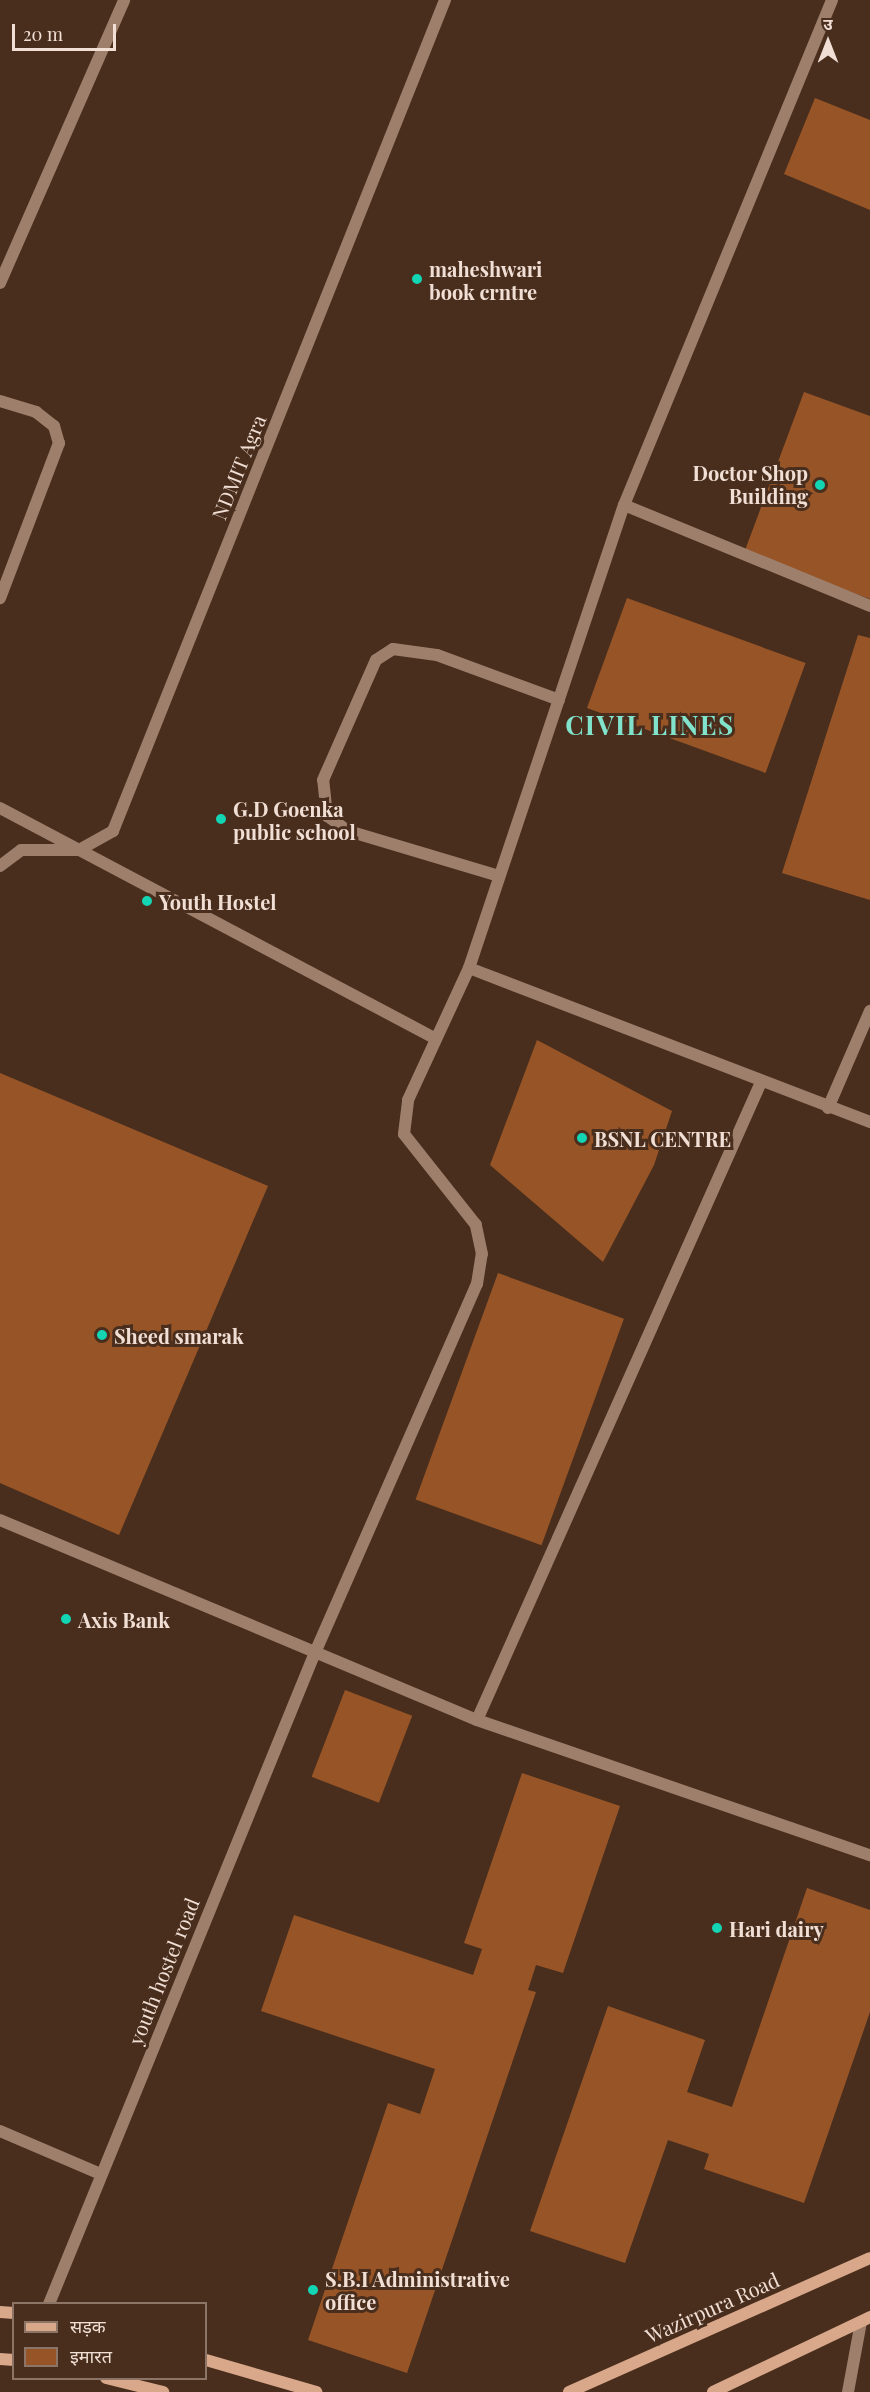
<!DOCTYPE html>
<html>
<head>
<meta charset="utf-8">
<style>
	body { margin:0 }
	#map { position:relative; width:870px; height:2392px; overflow:hidden; background:#492e1d; font-family:"Playfair Display","Noto Sans Devanagari",serif }
	div>[style] { position:absolute }
	.building>* { inset:0; background:#975527; transform-origin:0 0 }
	.lane>* { height:12px; margin:-6px; padding:0 6px; transform-origin:6px; border-radius:6px; background:#9e7f6c }
	.street>* { height:12px; margin:-6px; padding:0 6px; transform-origin:6px; border-radius:6px; background:#9e7f6c }
	.secondary>* { height:12px; margin:-6px; padding:0 6px; transform-origin:6px; border-radius:6px; background:#d9a88a }
	.dots>* { width:16px; height:16px; translate:-50% -50%; box-sizing:border-box; border:3px solid #492e1d; border-radius:50% }
	span { translate:-50% -50%; white-space:nowrap; text-align:center; line-height:1.15; -webkit-text-stroke:6px #492e1d; paint-order:stroke }
	.poi-label { font-size:20px; color:#f1dfd5; font-weight:700 }
	.left { translate:0 -50%; text-align:left }
	.right { translate:-100% -50%; text-align:right }
	.street-label { font-size:20px; color:#f1dfd5 }
	.district-label { font-size:26px; color:#81e3cb; font-weight:700; letter-spacing:1.5px }
	.legend { position:absolute; left:12px; top:2302px; width:195px; height:78px; box-sizing:border-box; background:#492e1d; border:2px solid #8c7567; margin:0; padding:8px 10px; list-style:none; font-size:18px; color:#f1dfd5 }
	.legend li { display:flex; align-items:center; gap:12px; height:30px }
	.legend b { width:30px; border:2px solid #8c7567 }
	.north { position:absolute; left:798px; top:12px; width:60px; height:60px; -webkit-text-stroke:4px #492e1d; paint-order:stroke; rotate:0deg; font-size:16px; font-weight:700; line-height:24px; text-align:center; color:#f1dfd5 }
	.north::after { content:''; display:block; margin:auto; width:21px; height:27px; background:#f1dfd5; clip-path:polygon(50% 0,100% 100%,50% 72%,0 100%) }
	.scale { position:absolute; left:12px; top:24px; width:104px; height:27px; box-sizing:border-box; border:3px solid #f1dfd5; border-top:0; padding-left:8px; font-size:18px; line-height:21px; white-space:nowrap; color:#f1dfd5; -webkit-text-stroke:4px #492e1d; paint-order:stroke }
</style>
</head>
<body>
<div id="map">
	<div class="building">
		<div style="clip-path:polygon(815px 98px,870px 120px,870px 210px,784px 174px)"></div>
		<div style="clip-path:polygon(804px 392px,870px 416px,870px 599px,744px 553px)"></div>
		<div style="left:627px;top:598px;width:190px;height:117px;rotate:20deg"></div>
		<div style="clip-path:polygon(858px 635px,870px 638px,870px 900px,782px 873px)"></div>
		<div style="clip-path:polygon(537px 1040px,672px 1111px,654px 1165px,603px 1262px,490px 1165px)"></div>
		<div style="clip-path:polygon(0 1073px,268px 1186px,119px 1535px,0 1483px)"></div>
		<div style="left:498px;top:1273px;width:134px;height:241px;rotate:20deg"></div>
		<div style="left:345px;top:1690px;width:72px;height:93px;rotate:21deg"></div>
		<div style="clip-path:polygon(522px 1773px,620px 1806px,563px 1973px,536px 1965px,528px 1990px,536px 1992px,407px 2373px,308px 2340px,388px 2103px,420px 2114px,435px 2069px,261px 2011px,294px 1915px,473px 1975px,482px 1949px,464px 1943px)"></div>
		<div style="clip-path:polygon(807px 1888px,870px 1910px,870px 2012px,804px 2203px,704px 2169px,709px 2154px,668px 2140px,625px 2263px,530px 2231px,608px 2006px,705px 2040px,687px 2092px,732px 2107px)"></div>
	</div>
	<div class="lane">
		<div style="left:0;top:283px;width:309px;rotate:-66.3deg"></div>
		<div style="left:0;top:401px;width:38px;rotate:17deg"></div>
		<div style="left:36px;top:412px;width:23px;rotate:38deg"></div>
		<div style="left:54px;top:426px;width:18px;rotate:74deg"></div>
		<div style="left:59px;top:443px;width:166px;rotate:110.8deg"></div>
		<div style="left:624px;top:505px;width:266px;rotate:22.3deg"></div>
		<div style="left:0;top:808px;width:493px;rotate:27.9deg"></div>
		<div style="left:0;top:866px;width:26px;rotate:-37deg"></div>
		<div style="left:21px;top:850px;width:58px"></div>
		<div style="left:79px;top:850px;width:39px;rotate:-29deg"></div>
		<div style="left:113px;top:831px;width:895px;rotate:-68.22deg"></div>
		<div style="left:499px;top:876px;width:158px;rotate:-163.4deg"></div>
		<div style="left:348px;top:831px;width:26px;rotate:-144deg"></div>
		<div style="left:327px;top:816px;width:36px;rotate:-96deg"></div>
		<div style="left:323px;top:780px;width:131px;rotate:-66.2deg"></div>
		<div style="left:376px;top:660px;width:20px;rotate:-33deg"></div>
		<div style="left:393px;top:649px;width:44px;rotate:7.8deg"></div>
		<div style="left:437px;top:655px;width:130px;rotate:20.2deg"></div>
		<div style="left:469px;top:968px;width:430px;rotate:21deg"></div>
		<div style="left:828px;top:1108px;width:106px;rotate:-66.6deg"></div>
		<div style="left:0;top:1520px;width:517px;rotate:22.75deg"></div>
		<div style="left:477px;top:1720px;width:416px;rotate:19deg"></div>
		<div style="left:477px;top:1720px;width:698px;rotate:-66deg"></div>
		<div style="left:0;top:2131px;width:110px;rotate:23.1deg"></div>
		<div style="left:49px;top:2304px;width:701px;rotate:-67.79deg"></div>
		<div style="left:314px;top:1655px;width:405px;rotate:-66.3deg"></div>
		<div style="left:477px;top:1284px;width:30px;rotate:-81deg"></div>
		<div style="left:482px;top:1254px;width:30px;rotate:-102deg"></div>
		<div style="left:476px;top:1225px;width:116px;rotate:-128.4deg"></div>
		<div style="left:404px;top:1134px;width:34px;rotate:-83deg"></div>
		<div style="left:408px;top:1100px;width:145px;rotate:-65.2deg"></div>
		<div style="left:469px;top:968px;width:488px;rotate:-71.5deg"></div>
		<div style="left:624px;top:505px;width:546px;rotate:-67.61deg"></div>
	</div>
	<div class="street">
		<div style="left:848px;top:2392px;width:71px;rotate:-79.5deg"></div>
	</div>
	<div class="secondary">
		<div style="left:0;top:2312px;width:14px;rotate:4deg"></div>
		<div style="left:0;top:2359px;width:14px;rotate:4deg"></div>
		<div style="left:206px;top:2360px;width:115px;rotate:16.2deg"></div>
		<div style="left:106px;top:2378px;width:59px;rotate:13.8deg"></div>
		<div style="left:569px;top:2392px;width:329px;rotate:-24deg"></div>
		<div style="left:713px;top:2392px;width:174px;rotate:-25.5deg"></div>
	</div>
	<div class="dots">
		<div style="left:417px;top:279px;background:#13d5b3"></div>
		<div style="left:820px;top:485px;background:#13d5b3"></div>
		<div style="left:221px;top:819px;background:#13d5b3"></div>
		<div style="left:147px;top:901px;background:#13d5b3"></div>
		<div style="left:582px;top:1138px;background:#13d5b3"></div>
		<div style="left:102px;top:1335px;background:#13d5b3"></div>
		<div style="left:66px;top:1619px;background:#13d5b3"></div>
		<div style="left:717px;top:1928px;background:#13d5b3"></div>
		<div style="left:313px;top:2290px;background:#13d5b3"></div>
	</div>
	<div class="poi-label">
		<span class="left" style="left:429px;top:280px">maheshwari<br>book crntre</span>
		<span class="right" style="left:808px;top:484px">Doctor Shop<br>Building</span>
		<span class="left" style="left:233px;top:820px">G.D Goenka<br>public school</span>
		<span class="left" style="left:159px;top:901px">Youth Hostel</span>
		<span class="left" style="left:594px;top:1138px">BSNL CENTRE</span>
		<span class="left" style="left:114px;top:1335px">Sheed smarak</span>
		<span class="left" style="left:78px;top:1619px">Axis Bank</span>
		<span class="left" style="left:729px;top:1928px">Hari dairy</span>
		<span class="left" style="left:325px;top:2290px">S.B.I Administrative<br>office</span>
	</div>
	<div class="street-label">
		<span style="left:238px;top:467px;rotate:-68deg">NDMIT Agra</span>
		<span style="left:163px;top:1971px;rotate:-68deg">youth hostel road</span>
		<span style="left:712px;top:2307px;rotate:-24deg">Wazirpura Road</span>
	</div>
	<div class="district-label">
		<span style="left:650px;top:725px">CIVIL LINES</span>
	</div>
	<ul class="legend">
	<li><b style="height:8px;background:#d9a88a"></b>सड़क</li>
	<li><b style="height:16px;background:#975527"></b>इमारत</li>
	</ul>
	<div class="north">उ</div>
	<div class="scale">20 m</div>
</div>
</body>
</html>
